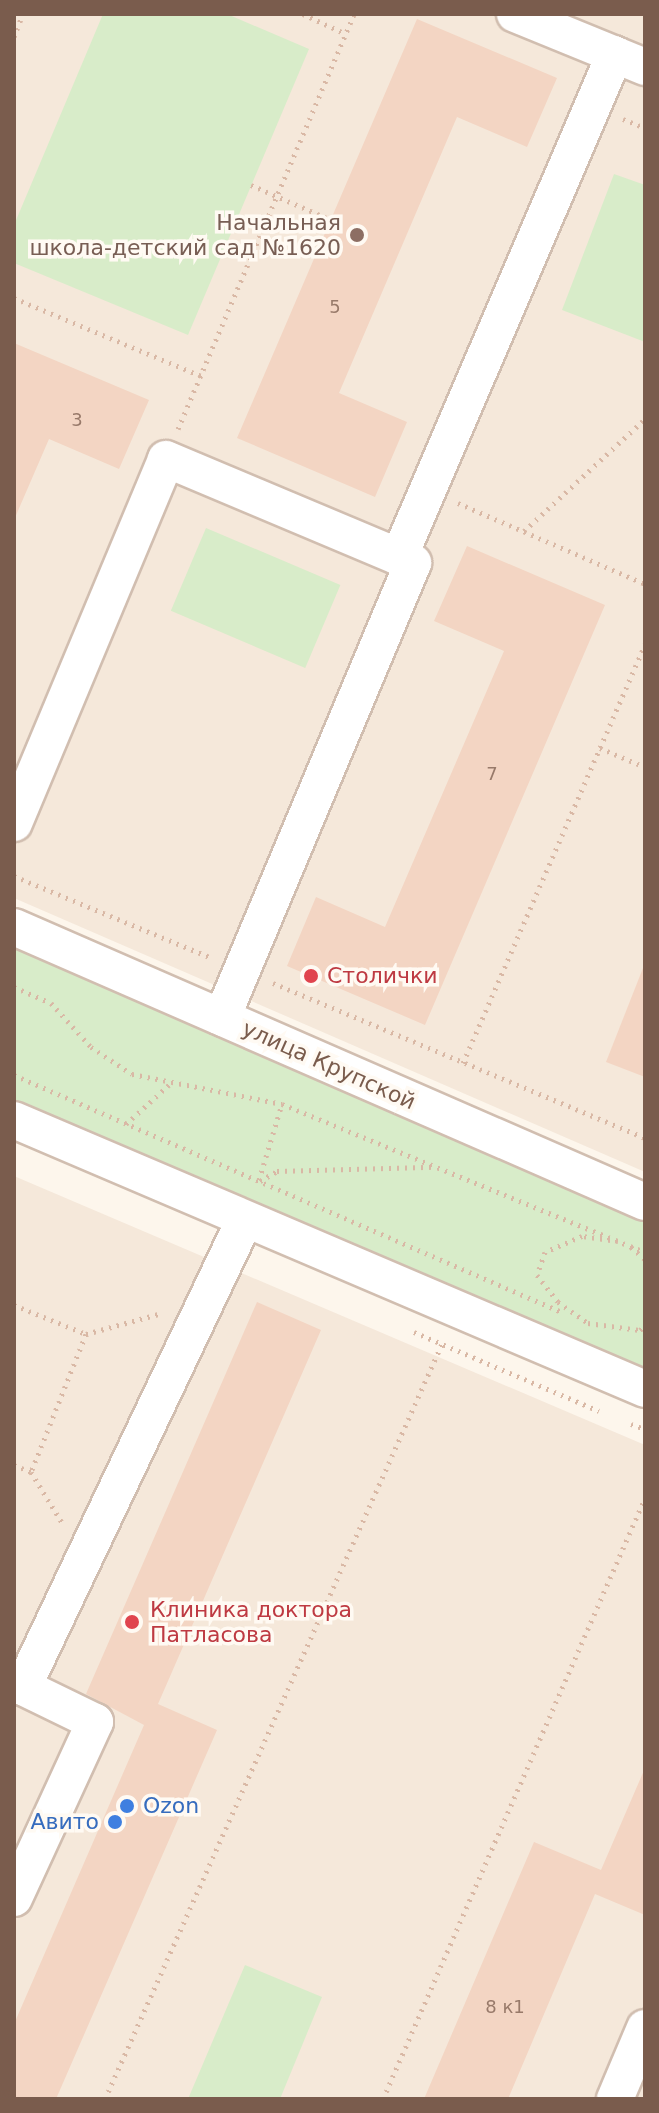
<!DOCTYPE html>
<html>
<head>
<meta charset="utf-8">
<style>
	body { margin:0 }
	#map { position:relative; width:659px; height:2113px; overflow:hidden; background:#fdf6ec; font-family:"DejaVu Sans",sans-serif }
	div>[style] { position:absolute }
	.residential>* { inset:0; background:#f5e8da }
	.green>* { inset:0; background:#d8ecc9; transform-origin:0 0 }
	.building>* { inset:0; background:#f3d5c3 }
	.path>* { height:5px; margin-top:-2.5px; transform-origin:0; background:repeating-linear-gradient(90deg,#d9b8a5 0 2px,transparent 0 8px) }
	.roads { filter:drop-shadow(2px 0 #d1beb0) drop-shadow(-2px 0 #d1beb0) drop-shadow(0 2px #d1beb0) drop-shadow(0 -2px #d1beb0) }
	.minor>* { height:36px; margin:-18px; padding:0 18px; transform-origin:18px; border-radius:18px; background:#fff }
	.dots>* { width:22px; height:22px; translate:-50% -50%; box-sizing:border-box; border:4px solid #fffaf3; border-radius:50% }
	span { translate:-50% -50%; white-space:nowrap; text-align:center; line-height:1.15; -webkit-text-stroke:7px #fffaf3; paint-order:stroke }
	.number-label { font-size:18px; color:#987a6a }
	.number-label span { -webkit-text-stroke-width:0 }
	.education-label { font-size:22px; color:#785e54 }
	.right { translate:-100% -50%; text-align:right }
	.health-label { font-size:22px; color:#be3a42 }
	.left { translate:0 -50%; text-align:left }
	.street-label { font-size:22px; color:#7a5c4d }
	.shop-label { font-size:22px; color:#366cbe }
	.frame { position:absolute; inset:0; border:16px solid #7a5c4d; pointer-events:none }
</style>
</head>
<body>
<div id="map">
	<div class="residential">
		<div style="clip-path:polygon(14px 14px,645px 14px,645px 1172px,14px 898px)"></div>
		<div style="clip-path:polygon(14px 1176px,645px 1445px,645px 2099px,14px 2099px)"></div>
	</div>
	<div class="green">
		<div style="clip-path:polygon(103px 14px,227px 14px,309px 49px,188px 335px,14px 263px,14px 225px)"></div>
		<div style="clip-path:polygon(614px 174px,645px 185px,645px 342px,562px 310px)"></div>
		<div style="left:206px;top:528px;width:146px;height:90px;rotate:23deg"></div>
		<div style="clip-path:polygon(14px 941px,645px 1216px,645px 1372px,14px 1100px)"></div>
		<div style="clip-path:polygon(245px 1965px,322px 1997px,280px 2099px,188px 2099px)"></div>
	</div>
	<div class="building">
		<div style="clip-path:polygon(417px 19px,557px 78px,527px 147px,457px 117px,339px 393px,407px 422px,375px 497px,237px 438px)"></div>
		<div style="clip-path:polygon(14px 343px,149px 400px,119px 469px,49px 439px,14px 520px)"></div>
		<div style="clip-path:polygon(467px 546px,605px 605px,425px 1025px,287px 966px,316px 897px,385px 927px,504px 651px,434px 621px)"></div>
		<div style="clip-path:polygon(643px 968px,645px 968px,645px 1077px,606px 1062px)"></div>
		<div style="clip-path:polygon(257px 1302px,321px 1330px,158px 1704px,217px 1730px,56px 2099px,14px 2099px,14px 2024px,144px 1725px,86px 1694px)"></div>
		<div style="clip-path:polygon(645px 1768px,645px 1915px,595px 1894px,508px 2099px,424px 2099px,534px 1842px,601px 1870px)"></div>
	</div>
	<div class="path">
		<div style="left:303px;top:14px;width:47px;rotate:24.9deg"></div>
		<div style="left:14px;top:37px;width:25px;rotate:-69deg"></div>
		<div style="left:623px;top:119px;width:24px;rotate:22deg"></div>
		<div style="left:251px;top:185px;width:87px;rotate:23.6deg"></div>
		<div style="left:14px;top:298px;width:203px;rotate:22.6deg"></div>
		<div style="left:178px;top:429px;width:451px;rotate:-67deg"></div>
		<div style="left:458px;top:503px;width:204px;rotate:23.4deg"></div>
		<div style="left:524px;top:531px;width:165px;rotate:-42.8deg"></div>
		<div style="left:600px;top:748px;width:49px;rotate:22.9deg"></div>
		<div style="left:14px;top:876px;width:214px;rotate:22.5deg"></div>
		<div style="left:273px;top:983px;width:403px;rotate:22.6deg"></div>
		<div style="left:14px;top:987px;width:40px;rotate:23.4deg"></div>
		<div style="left:51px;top:1003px;width:59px;rotate:47.7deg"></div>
		<div style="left:91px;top:1047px;width:49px;rotate:33.4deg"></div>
		<div style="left:132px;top:1074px;width:153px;rotate:11.3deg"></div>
		<div style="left:282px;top:1104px;width:392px;rotate:22.2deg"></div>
		<div style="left:463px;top:1063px;width:457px;rotate:-66.5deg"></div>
		<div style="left:14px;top:1075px;width:599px;rotate:23.4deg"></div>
		<div style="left:126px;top:1124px;width:61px;rotate:-42.3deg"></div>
		<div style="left:259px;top:1180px;width:79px;rotate:-73.2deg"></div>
		<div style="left:260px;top:1181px;width:20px;rotate:-30deg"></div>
		<div style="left:277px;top:1171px;width:158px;rotate:-1.5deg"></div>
		<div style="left:618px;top:1241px;width:36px;rotate:-172deg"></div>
		<div style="left:582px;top:1236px;width:40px;rotate:156.6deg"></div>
		<div style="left:545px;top:1252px;width:24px;rotate:109deg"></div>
		<div style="left:537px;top:1275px;width:34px;rotate:52deg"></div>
		<div style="left:558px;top:1302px;width:37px;rotate:35deg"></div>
		<div style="left:588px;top:1323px;width:52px;rotate:7.7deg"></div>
		<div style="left:640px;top:1330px;width:6px;rotate:-39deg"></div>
		<div style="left:631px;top:1247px;width:18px;rotate:41deg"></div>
		<div style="left:14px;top:1305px;width:78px;rotate:21.9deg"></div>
		<div style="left:86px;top:1334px;width:149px;rotate:111.7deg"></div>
		<div style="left:414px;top:1332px;width:201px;rotate:23.1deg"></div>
		<div style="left:86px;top:1334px;width:79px;rotate:-15.4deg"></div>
		<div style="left:631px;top:1424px;width:15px;rotate:20deg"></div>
		<div style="left:14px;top:1465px;width:18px;rotate:22deg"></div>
		<div style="left:31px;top:1472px;width:61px;rotate:58.4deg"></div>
		<div style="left:105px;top:2099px;width:827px;rotate:-65.95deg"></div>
		<div style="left:383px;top:2099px;width:656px;rotate:-66.45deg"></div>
	</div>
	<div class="roads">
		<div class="minor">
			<div style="left:515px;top:14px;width:140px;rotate:22.2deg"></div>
			<div style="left:399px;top:557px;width:547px;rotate:-66.76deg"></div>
			<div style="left:14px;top:823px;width:394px;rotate:-67.3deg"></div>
			<div style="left:166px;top:459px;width:268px;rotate:22.8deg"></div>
			<div style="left:413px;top:563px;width:493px;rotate:112.8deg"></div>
			<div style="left:14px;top:927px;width:688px;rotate:23.55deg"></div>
			<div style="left:14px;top:1120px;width:686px;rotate:23.09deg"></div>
			<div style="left:14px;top:1898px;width:194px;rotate:-65.3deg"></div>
			<div style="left:95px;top:1722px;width:80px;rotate:-154.1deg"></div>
			<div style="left:23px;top:1687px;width:518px;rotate:-64.62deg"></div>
			<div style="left:615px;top:2099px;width:77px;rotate:-67.1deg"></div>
		</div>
	</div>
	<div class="dots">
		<div style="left:357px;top:235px;background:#8d6e63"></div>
		<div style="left:311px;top:976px;background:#e0444e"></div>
		<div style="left:132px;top:1622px;background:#e0444e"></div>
		<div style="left:127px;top:1806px;background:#3f7fe0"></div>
		<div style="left:115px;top:1822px;background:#3f7fe0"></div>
	</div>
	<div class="number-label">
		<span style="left:335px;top:307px">5</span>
		<span style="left:77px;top:420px">3</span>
		<span style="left:492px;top:774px">7</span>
		<span style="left:505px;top:2007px">8 к1</span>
	</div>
	<div class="education-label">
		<span class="right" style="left:341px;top:235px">Начальная<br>школа-детский сад №1620</span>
	</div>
	<div class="health-label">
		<span class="left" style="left:327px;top:976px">Столички</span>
		<span class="left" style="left:150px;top:1622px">Клиника доктора<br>Патласова</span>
	</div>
	<div class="street-label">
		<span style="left:329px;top:1065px;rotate:24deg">улица Крупской</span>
	</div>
	<div class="shop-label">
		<span class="left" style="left:143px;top:1806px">Ozon</span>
		<span class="right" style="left:99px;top:1822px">Авито</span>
	</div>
	<div class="frame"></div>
</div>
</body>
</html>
